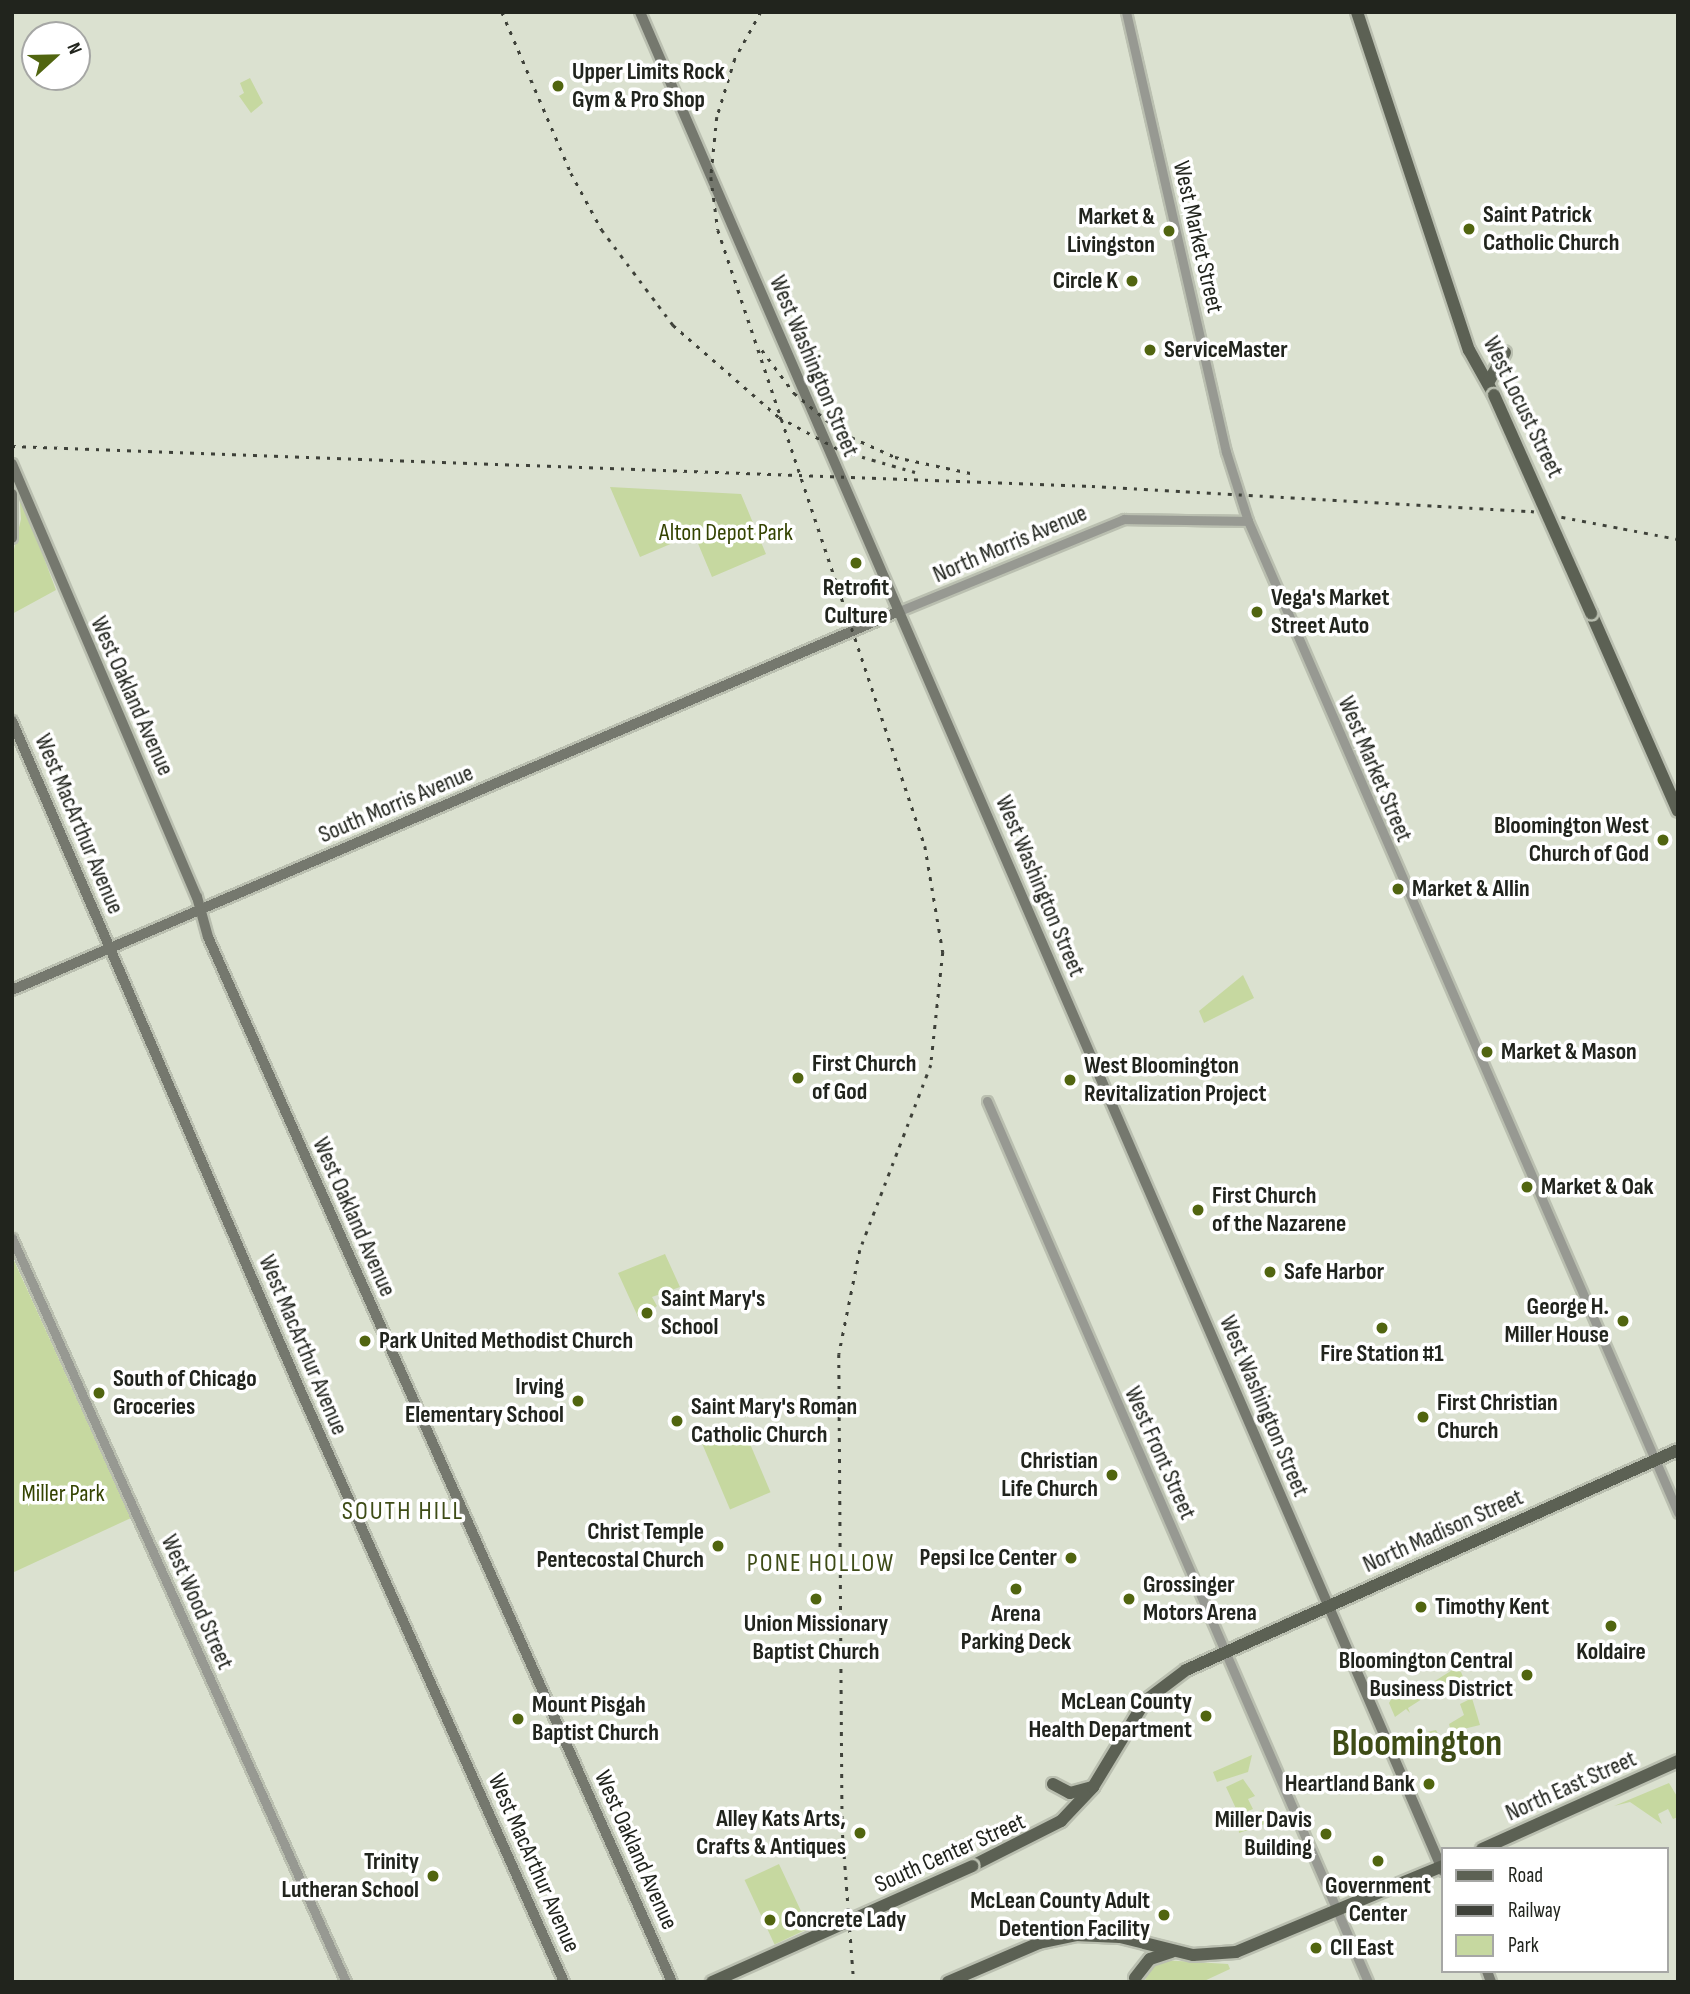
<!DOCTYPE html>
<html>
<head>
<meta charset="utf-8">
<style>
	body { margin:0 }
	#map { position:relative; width:1690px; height:1994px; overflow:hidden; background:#dbe1d0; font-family:"Sofia Sans Condensed",sans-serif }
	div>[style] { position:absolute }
	.green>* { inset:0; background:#c6d8a0; transform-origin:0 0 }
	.roads { filter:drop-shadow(2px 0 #babfb0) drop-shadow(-2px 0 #babfb0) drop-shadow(0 2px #babfb0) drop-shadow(0 -2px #babfb0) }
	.tertiary>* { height:9px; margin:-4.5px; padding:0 4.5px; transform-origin:4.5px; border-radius:4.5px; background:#979992 }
	.secondary>* { height:10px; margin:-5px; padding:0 5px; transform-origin:5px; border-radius:5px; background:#75786e }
	.primary>* { height:12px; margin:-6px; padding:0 6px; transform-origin:6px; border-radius:6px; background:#5c6154 }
	.rail>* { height:2.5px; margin-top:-1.25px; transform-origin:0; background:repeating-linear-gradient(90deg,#3e4139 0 3.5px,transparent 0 10.5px) }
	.bridges { filter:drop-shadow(2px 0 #babfb0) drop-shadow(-2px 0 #babfb0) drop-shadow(0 2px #babfb0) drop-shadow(0 -2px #babfb0) }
	.primary-bridge>* { height:12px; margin:-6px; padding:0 6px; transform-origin:6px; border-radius:6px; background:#5c6154 }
	.dots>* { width:19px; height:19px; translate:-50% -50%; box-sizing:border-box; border:4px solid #fff; border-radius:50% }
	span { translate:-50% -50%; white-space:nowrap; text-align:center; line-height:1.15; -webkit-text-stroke:7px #fff; paint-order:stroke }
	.poi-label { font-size:24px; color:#21241d; font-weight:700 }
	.left { translate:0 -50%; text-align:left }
	.right { translate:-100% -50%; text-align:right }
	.street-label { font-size:24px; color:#21241d }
	.park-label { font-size:24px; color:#344301 }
	.neighbourhood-label { font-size:26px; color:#3e4c16; letter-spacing:2px }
	.town-label { font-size:38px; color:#3e4c16; font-weight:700 }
	.frame { position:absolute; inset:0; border:14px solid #21241d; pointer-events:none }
	.legend { position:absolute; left:1441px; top:1847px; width:228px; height:126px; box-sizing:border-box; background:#fff; border:2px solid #a6a7a5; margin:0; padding:9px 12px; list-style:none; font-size:21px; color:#21241d }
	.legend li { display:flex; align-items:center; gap:14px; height:35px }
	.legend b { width:35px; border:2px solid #a6a7a5 }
	.north { position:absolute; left:21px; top:21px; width:70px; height:70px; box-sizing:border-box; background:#fff; border:2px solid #a6a7a5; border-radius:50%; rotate:68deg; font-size:19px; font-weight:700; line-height:28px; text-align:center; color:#21241d }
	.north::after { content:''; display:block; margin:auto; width:24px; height:32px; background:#516510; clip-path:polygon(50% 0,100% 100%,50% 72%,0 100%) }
</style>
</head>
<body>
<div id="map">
	<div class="green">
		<div style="clip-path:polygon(250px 78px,263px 103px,251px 113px,239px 96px,244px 93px,240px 83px)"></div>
		<div style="clip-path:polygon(610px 487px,741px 494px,766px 554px,712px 577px,694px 534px,640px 557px)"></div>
		<div style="clip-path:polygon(19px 491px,56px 590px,12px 614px,12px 558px,21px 519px)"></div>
		<div style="clip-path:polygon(1243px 975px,1254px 998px,1204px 1023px,1199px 1011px)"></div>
		<div style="clip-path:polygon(665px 1254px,680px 1287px,652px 1297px,657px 1306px,639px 1319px,618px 1273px)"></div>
		<div style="clip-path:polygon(12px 1256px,131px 1518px,12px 1573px)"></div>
		<div style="left:742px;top:1425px;width:73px;height:44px;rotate:67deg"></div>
		<div style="clip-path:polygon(1454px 1669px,1461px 1672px,1470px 1693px,1457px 1698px,1452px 1688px,1434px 1692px,1430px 1684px)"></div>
		<div style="clip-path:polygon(1410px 1688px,1419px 1688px,1422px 1699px,1408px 1708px,1410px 1713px,1406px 1709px,1395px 1717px,1389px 1703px,1393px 1696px)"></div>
		<div style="clip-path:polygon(1472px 1698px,1480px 1725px,1451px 1732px,1449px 1724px,1464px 1715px,1460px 1704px)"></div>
		<div style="clip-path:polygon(1436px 1730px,1440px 1737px,1435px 1745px,1410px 1752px,1404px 1737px)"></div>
		<div style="clip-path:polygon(1252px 1755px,1248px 1772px,1217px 1782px,1213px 1772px)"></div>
		<div style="clip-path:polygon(1243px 1779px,1255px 1796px,1248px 1799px,1253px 1809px,1239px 1815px,1226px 1787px)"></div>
		<div style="clip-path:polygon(1669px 1783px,1678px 1798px,1678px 1817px,1673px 1819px,1668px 1809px,1658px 1814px,1662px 1824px,1630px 1802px,1614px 1806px)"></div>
		<div style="clip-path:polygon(1269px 1807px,1279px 1819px,1239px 1833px,1238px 1822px)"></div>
		<div style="left:779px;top:1864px;width:71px;height:38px;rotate:65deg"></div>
		<div style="clip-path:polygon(1162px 1960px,1228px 1964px,1230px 1969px,1202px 1982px,1145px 1982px,1147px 1968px)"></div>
	</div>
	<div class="roads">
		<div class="tertiary">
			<div style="left:1126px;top:12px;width:451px;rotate:77.2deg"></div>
			<div style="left:1226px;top:452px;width:72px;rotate:72.3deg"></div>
			<div style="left:1248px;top:521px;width:1081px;rotate:66.56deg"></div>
			<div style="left:897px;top:612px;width:245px;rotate:-22.3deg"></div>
			<div style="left:1124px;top:519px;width:124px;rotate:0.9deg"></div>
			<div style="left:987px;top:1101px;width:960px;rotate:66.61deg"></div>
			<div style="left:12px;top:1238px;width:816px;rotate:65.82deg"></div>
		</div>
		<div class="secondary">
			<div style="left:640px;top:12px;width:2025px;rotate:66.64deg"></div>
			<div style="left:12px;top:464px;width:471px;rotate:66.9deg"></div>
			<div style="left:197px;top:897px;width:41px;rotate:74.6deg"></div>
			<div style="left:208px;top:937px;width:1143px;rotate:66.06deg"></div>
			<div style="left:12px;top:494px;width:44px;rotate:90deg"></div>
			<div style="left:12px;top:721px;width:733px;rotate:66.69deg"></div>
			<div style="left:302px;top:1394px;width:644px;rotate:65.98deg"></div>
			<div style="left:12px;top:990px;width:962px;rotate:-23.13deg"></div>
			<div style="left:1487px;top:1971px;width:12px;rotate:70deg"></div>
		</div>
		<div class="primary">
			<div style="left:1357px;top:12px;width:356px;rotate:71.7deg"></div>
			<div style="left:1469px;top:350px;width:51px;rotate:60.9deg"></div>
			<div style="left:1488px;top:383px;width:35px;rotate:-61deg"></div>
			<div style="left:1591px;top:613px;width:216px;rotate:66.3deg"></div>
			<div style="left:1053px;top:1784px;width:19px;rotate:28deg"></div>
			<div style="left:1070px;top:1793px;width:24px;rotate:-15deg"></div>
			<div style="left:1482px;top:1849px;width:215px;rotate:-24.2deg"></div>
			<div style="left:972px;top:1866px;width:100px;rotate:-26.8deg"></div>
			<div style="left:1061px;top:1821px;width:47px;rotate:-46.7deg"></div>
			<div style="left:1093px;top:1787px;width:100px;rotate:-58.8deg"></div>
			<div style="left:1145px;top:1701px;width:51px;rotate:-37.1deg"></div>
			<div style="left:1186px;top:1670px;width:539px;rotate:-24.09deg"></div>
			<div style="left:1135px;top:1978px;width:24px;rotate:-52deg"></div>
			<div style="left:1150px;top:1959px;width:23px;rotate:-18deg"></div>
			<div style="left:948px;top:1982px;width:99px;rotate:-23.2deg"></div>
			<div style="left:1039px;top:1943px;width:38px;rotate:-12deg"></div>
			<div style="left:1076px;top:1935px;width:44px;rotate:2.6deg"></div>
			<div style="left:1120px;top:1937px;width:75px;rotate:13.9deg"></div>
			<div style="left:1193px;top:1955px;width:43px;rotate:-4deg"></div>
			<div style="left:1236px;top:1952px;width:224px;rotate:-22.6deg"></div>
		</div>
	</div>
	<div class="rail">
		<div style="left:502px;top:12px;width:175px;rotate:66.8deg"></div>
		<div style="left:571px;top:173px;width:65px;rotate:61.5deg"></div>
		<div style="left:602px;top:230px;width:119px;rotate:53.2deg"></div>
		<div style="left:673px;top:325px;width:140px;rotate:41deg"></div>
		<div style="left:779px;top:417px;width:72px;rotate:28.4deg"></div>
		<div style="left:842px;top:451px;width:76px;rotate:16deg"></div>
		<div style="left:761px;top:12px;width:54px;rotate:119deg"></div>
		<div style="left:735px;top:59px;width:61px;rotate:107.2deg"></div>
		<div style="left:717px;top:117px;width:60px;rotate:95.7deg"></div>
		<div style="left:711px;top:177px;width:53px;rotate:82.5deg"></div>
		<div style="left:718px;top:230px;width:650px;rotate:71.43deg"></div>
		<div style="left:925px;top:846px;width:108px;rotate:80.4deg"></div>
		<div style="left:943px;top:952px;width:114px;rotate:96.1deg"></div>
		<div style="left:931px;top:1065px;width:198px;rotate:111deg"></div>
		<div style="left:860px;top:1250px;width:106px;rotate:101.4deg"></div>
		<div style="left:839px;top:1354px;width:470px;rotate:89.6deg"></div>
		<div style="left:842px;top:1824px;width:158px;rotate:85.7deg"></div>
		<div style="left:762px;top:350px;width:54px;rotate:53.3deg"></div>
		<div style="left:794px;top:393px;width:62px;rotate:39.8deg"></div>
		<div style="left:842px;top:433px;width:58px;rotate:24.4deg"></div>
		<div style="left:895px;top:457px;width:77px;rotate:12deg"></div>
		<div style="left:12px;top:446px;width:1081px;rotate:2.12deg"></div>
		<div style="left:1092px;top:486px;width:440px;rotate:3.3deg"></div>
		<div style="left:1531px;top:511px;width:150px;rotate:10.8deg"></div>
	</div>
	<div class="bridges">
		<div class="primary-bridge">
			<div style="left:1494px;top:395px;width:239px;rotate:66deg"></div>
			<div style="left:712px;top:1982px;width:285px;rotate:-24deg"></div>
		</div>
	</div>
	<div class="dots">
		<div style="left:558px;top:86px;background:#516510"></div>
		<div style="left:1469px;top:229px;background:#516510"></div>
		<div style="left:1169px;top:231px;background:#516510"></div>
		<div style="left:1132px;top:281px;background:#516510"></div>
		<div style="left:1150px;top:350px;background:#516510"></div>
		<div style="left:856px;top:563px;background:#516510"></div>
		<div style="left:1257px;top:612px;background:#516510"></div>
		<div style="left:1663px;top:840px;background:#516510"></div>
		<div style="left:1398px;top:889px;background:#516510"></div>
		<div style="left:1487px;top:1052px;background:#516510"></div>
		<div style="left:798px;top:1078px;background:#516510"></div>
		<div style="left:1070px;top:1080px;background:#516510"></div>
		<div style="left:1527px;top:1187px;background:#516510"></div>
		<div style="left:1198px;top:1210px;background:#516510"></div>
		<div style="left:1270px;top:1272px;background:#516510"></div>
		<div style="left:647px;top:1313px;background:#516510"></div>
		<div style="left:1623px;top:1321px;background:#516510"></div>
		<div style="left:1382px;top:1328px;background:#516510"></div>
		<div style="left:365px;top:1341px;background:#516510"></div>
		<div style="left:99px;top:1393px;background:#516510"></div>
		<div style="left:578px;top:1401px;background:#516510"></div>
		<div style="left:1423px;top:1417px;background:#516510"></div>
		<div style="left:677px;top:1421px;background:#516510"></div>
		<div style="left:1112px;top:1475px;background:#516510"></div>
		<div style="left:718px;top:1546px;background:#516510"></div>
		<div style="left:1071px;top:1558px;background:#516510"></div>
		<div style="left:1016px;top:1589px;background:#516510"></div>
		<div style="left:816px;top:1599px;background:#516510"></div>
		<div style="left:1129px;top:1599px;background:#516510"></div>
		<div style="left:1421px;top:1607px;background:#516510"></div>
		<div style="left:1611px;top:1626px;background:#516510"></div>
		<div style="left:1527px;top:1675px;background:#516510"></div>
		<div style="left:1206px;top:1716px;background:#516510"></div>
		<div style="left:518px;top:1719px;background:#516510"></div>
		<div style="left:1429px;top:1784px;background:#516510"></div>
		<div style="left:860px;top:1833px;background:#516510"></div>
		<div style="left:1326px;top:1834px;background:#516510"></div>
		<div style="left:1378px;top:1861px;background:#516510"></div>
		<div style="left:433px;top:1876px;background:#516510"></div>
		<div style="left:1164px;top:1915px;background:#516510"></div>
		<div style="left:770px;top:1920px;background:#516510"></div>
		<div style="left:1316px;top:1948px;background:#516510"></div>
	</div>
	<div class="poi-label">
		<span class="left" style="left:572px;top:86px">Upper Limits Rock<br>Gym &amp; Pro Shop</span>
		<span class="left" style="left:1483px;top:229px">Saint Patrick<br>Catholic Church</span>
		<span class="right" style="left:1155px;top:231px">Market &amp;<br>Livingston</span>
		<span class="right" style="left:1118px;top:281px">Circle K</span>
		<span class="left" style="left:1164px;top:350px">ServiceMaster</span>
		<span style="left:856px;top:602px">Retrofit<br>Culture</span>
		<span class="left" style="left:1271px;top:612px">Vega's Market<br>Street Auto</span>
		<span class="right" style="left:1649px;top:840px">Bloomington West<br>Church of God</span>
		<span class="left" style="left:1412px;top:889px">Market &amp; Allin</span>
		<span class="left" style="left:1501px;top:1052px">Market &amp; Mason</span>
		<span class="left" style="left:812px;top:1078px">First Church<br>of God</span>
		<span class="left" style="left:1084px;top:1080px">West Bloomington<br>Revitalization Project</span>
		<span class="left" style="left:1541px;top:1187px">Market &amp; Oak</span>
		<span class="left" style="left:1212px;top:1210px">First Church<br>of the Nazarene</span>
		<span class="left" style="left:1284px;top:1272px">Safe Harbor</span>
		<span class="left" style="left:661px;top:1313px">Saint Mary's<br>School</span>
		<span class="right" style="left:1609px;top:1321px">George H.<br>Miller House</span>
		<span class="left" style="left:379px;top:1341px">Park United Methodist Church</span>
		<span style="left:1382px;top:1354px">Fire Station #1</span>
		<span class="left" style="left:113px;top:1393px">South of Chicago<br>Groceries</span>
		<span class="right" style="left:564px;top:1401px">Irving<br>Elementary School</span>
		<span class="left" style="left:1437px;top:1417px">First Christian<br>Church</span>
		<span class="left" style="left:691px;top:1421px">Saint Mary's Roman<br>Catholic Church</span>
		<span class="right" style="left:1098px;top:1475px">Christian<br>Life Church</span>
		<span class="right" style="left:704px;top:1546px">Christ Temple<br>Pentecostal Church</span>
		<span class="right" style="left:1057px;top:1558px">Pepsi Ice Center</span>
		<span class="left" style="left:1143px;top:1599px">Grossinger<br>Motors Arena</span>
		<span class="left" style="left:1435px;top:1607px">Timothy Kent</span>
		<span style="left:1016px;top:1628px">Arena<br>Parking Deck</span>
		<span style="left:816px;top:1638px">Union Missionary<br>Baptist Church</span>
		<span style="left:1611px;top:1652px">Koldaire</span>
		<span class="right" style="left:1513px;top:1675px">Bloomington Central<br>Business District</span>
		<span class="right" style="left:1192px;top:1716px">McLean County<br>Health Department</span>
		<span class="left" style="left:532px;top:1719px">Mount Pisgah<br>Baptist Church</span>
		<span class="right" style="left:1415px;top:1784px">Heartland Bank</span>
		<span class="right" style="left:846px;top:1833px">Alley Kats Arts,<br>Crafts &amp; Antiques</span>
		<span class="right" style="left:1312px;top:1834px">Miller Davis<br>Building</span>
		<span class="right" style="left:419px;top:1876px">Trinity<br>Lutheran School</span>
		<span style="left:1378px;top:1900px">Government<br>Center</span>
		<span class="right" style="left:1150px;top:1915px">McLean County Adult<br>Detention Facility</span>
		<span class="left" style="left:784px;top:1920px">Concrete Lady</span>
		<span class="left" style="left:1330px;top:1948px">CII East</span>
	</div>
	<div class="street-label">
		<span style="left:1198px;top:237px;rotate:77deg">West Market Street</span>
		<span style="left:814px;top:366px;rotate:67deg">West Washington Street</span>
		<span style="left:1523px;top:407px;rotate:64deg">West Locust Street</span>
		<span style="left:1010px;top:544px;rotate:-23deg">North Morris Avenue</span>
		<span style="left:132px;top:696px;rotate:66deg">West Oakland Avenue</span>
		<span style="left:1375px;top:769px;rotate:67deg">West Market Street</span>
		<span style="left:396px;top:804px;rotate:-23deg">South Morris Avenue</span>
		<span style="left:79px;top:824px;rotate:67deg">West MacArthur Avenue</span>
		<span style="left:1040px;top:886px;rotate:67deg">West Washington Street</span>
		<span style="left:354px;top:1217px;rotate:66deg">West Oakland Avenue</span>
		<span style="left:303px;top:1345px;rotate:67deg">West MacArthur Avenue</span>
		<span style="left:1264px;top:1406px;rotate:67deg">West Washington Street</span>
		<span style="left:1160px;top:1453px;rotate:66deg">West Front Street</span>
		<span style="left:1443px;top:1531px;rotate:-24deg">North Madison Street</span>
		<span style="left:197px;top:1602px;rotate:66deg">West Wood Street</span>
		<span style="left:1571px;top:1786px;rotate:-24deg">North East Street</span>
		<span style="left:636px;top:1850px;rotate:66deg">West Oakland Avenue</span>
		<span style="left:950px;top:1853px;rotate:-24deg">South Center Street</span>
		<span style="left:534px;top:1863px;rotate:66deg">West MacArthur Avenue</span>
	</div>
	<div class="park-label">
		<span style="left:726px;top:533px">Alton Depot Park</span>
		<span style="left:63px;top:1494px">Miller Park</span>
	</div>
	<div class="neighbourhood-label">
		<span style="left:403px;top:1512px">SOUTH HILL</span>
		<span style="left:821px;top:1564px">PONE HOLLOW</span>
	</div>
	<div class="town-label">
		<span style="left:1417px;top:1744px">Bloomington</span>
	</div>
	<div class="frame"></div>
	<ul class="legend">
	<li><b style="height:9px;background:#5c6154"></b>Road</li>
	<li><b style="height:9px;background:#3e4139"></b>Railway</li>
	<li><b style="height:19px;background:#c6d8a0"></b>Park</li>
	</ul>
	<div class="north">N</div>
</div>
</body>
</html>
